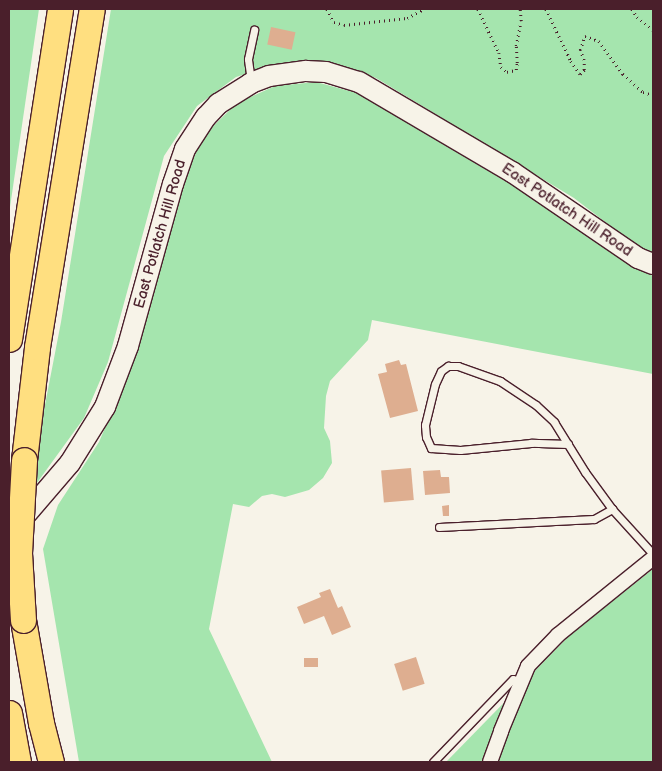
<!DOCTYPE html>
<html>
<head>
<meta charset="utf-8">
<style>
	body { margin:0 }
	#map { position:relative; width:662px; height:771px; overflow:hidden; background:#f7f3e8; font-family:"Balsamiq Sans",sans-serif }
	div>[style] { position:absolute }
	.green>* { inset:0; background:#a5e5ae }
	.building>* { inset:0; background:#deae90; transform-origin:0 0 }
	.path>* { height:2.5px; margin-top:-1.25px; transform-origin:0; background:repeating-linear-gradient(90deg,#4a1f2b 0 1px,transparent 0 5px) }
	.roads { filter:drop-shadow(1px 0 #4a1f2b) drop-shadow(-1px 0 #4a1f2b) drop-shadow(0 1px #4a1f2b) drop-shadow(0 -1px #4a1f2b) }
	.lane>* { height:7px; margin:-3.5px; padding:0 3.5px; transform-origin:3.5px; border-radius:3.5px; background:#f7f3e8 }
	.street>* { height:14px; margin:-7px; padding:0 7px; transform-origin:7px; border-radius:7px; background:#f7f3e8 }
	.secondary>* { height:20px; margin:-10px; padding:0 10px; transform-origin:10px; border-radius:10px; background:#f7f3e8 }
	.highway>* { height:25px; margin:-12.5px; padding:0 12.5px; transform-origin:12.5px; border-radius:12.5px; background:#ffdf80 }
	.bridges { filter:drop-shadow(1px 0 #4a1f2b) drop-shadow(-1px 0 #4a1f2b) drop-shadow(0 1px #4a1f2b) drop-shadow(0 -1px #4a1f2b) }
	.highway-bridge>* { height:25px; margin:-12.5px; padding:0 12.5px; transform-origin:12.5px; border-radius:12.5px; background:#ffdf80 }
	span { translate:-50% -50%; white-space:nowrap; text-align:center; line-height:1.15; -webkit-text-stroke:5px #f7f3e8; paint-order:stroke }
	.street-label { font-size:15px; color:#4a1f2b }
	.frame { position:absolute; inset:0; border:10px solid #4a1f2b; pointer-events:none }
</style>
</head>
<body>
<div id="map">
	<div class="green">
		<div style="clip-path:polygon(9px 9px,39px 9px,9px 214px)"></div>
		<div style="clip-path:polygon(111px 9px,653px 9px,653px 254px,639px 248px,574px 198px,376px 78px,332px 63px,315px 62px,277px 64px,236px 77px,197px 106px,164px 156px,108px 362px,84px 418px,34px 487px,38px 441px,61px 322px)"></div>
		<div style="clip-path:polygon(316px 82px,357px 93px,541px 202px,628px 263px,653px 276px,653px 374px,372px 320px,368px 340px,330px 381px,326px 396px,324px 428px,330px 441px,332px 463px,323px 478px,309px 490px,285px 497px,272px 494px,262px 496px,249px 507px,233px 504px,209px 629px,272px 762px,79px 762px,43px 549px,58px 505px,99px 442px,137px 353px,183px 181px,204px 135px,237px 103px,275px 86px)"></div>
		<div style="clip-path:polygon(653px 569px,653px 762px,446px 762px,568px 637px)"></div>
	</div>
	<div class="building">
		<div style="left:271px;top:27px;width:25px;height:18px;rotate:12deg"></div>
		<div style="clip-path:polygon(399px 360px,401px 365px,406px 364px,418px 411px,390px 418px,378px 374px,387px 372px,385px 364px)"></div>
		<div style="left:411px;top:468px;width:32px;height:30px;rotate:85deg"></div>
		<div style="clip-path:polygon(440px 470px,441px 477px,449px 477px,450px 493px,425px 495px,423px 471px)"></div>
		<div style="clip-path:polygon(449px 505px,449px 516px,443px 516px,442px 506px)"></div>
		<div style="clip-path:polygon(330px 589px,338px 608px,342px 606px,351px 627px,332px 635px,324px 616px,304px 624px,297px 607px,321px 597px,319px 593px)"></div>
		<div style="left:416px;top:657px;width:28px;height:23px;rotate:72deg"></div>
		<div style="left:304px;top:658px;width:14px;height:9px"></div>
	</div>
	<div class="path">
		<div style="left:327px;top:9px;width:15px;rotate:62deg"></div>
		<div style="left:334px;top:22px;width:10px;rotate:17deg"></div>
		<div style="left:344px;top:25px;width:63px;rotate:-6.3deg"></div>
		<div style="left:407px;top:18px;width:19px;rotate:-28deg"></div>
		<div style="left:478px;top:9px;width:49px;rotate:64.5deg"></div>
		<div style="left:499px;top:53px;width:14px;rotate:82deg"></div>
		<div style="left:501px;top:67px;width:8px;rotate:40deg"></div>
		<div style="left:507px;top:72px;width:9px;rotate:-13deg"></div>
		<div style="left:516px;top:70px;width:7px;rotate:-82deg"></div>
		<div style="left:517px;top:63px;width:17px;rotate:-93deg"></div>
		<div style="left:516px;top:46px;width:25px;rotate:-79deg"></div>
		<div style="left:521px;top:21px;width:12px;rotate:-95deg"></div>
		<div style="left:546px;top:9px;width:58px;rotate:64.3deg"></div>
		<div style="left:571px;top:61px;width:16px;rotate:55deg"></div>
		<div style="left:580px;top:74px;width:6px;rotate:-45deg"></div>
		<div style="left:584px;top:70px;width:10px;rotate:-90deg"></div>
		<div style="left:584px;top:60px;width:11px;rotate:-112deg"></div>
		<div style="left:580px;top:50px;width:15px;rotate:-70deg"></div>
		<div style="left:585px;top:36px;width:15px;rotate:20deg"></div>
		<div style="left:599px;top:41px;width:41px;rotate:54deg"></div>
		<div style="left:623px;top:74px;width:27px;rotate:42deg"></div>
		<div style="left:643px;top:92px;width:10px;rotate:17deg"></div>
		<div style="left:632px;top:9px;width:9px;rotate:58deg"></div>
		<div style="left:637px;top:17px;width:21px;rotate:39deg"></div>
	</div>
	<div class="roads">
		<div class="lane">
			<div style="left:251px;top:81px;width:22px;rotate:-98deg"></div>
			<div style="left:248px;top:59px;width:30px;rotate:-78deg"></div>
			<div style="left:568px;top:444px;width:37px;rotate:-178deg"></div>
			<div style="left:531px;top:443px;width:71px;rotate:174.4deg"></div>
			<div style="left:460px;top:450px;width:29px;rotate:-176deg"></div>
			<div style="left:431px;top:448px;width:12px;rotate:-114deg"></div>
			<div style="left:426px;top:437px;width:12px;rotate:-95deg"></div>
			<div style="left:425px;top:425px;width:42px;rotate:-76.3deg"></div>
			<div style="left:435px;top:384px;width:14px;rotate:-65deg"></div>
			<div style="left:441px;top:371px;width:9px;rotate:-36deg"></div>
			<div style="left:448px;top:366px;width:10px"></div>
			<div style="left:458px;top:366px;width:45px;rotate:19.7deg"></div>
			<div style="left:500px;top:381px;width:43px;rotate:33.7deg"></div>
			<div style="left:536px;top:405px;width:25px;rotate:43deg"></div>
			<div style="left:554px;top:422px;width:59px;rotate:58.2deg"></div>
			<div style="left:585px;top:472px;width:46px;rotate:53.9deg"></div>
			<div style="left:612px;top:509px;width:61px;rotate:47.7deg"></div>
			<div style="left:439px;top:527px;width:155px;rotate:-3deg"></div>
			<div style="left:594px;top:519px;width:21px;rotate:-29deg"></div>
			<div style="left:433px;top:762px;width:115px;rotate:-46.1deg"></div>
			<div style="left:513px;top:679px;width:7px;rotate:16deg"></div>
		</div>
		<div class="street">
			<div style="left:490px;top:762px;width:33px;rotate:-70deg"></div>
			<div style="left:501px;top:731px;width:70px;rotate:-67.4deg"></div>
			<div style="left:528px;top:666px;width:43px;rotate:-45.9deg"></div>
			<div style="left:558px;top:635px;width:122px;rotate:-39deg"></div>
		</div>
		<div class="secondary">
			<div style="left:16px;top:526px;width:83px;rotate:-49.4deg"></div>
			<div style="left:70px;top:463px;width:66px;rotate:-58deg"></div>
			<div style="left:105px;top:407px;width:65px;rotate:-69.3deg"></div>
			<div style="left:128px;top:346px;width:168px;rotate:-74.5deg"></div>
			<div style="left:173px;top:184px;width:37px;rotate:-71deg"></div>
			<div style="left:185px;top:149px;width:38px;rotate:-57deg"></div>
			<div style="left:206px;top:117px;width:18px;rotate:-47deg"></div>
			<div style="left:218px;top:104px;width:39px;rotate:-32deg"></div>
			<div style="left:251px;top:83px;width:19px;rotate:-21deg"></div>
			<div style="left:269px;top:76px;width:37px;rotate:-8deg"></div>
			<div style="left:306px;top:71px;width:20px;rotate:3deg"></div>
			<div style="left:326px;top:72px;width:34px;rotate:17deg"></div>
			<div style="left:359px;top:82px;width:178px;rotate:30.5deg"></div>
			<div style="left:512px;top:172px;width:153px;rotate:34.3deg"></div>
			<div style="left:638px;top:258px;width:16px;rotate:22deg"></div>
		</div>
		<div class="highway">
			<div style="left:9px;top:339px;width:334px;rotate:-81.2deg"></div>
			<div style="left:24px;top:460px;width:114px;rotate:-83.4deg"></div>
			<div style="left:37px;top:347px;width:342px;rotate:-80.8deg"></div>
			<div style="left:23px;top:620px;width:105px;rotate:80.1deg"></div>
			<div style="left:41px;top:723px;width:40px;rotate:75.6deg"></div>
			<div style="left:9px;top:713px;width:50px;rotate:79.6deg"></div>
		</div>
	</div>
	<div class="bridges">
		<div class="highway-bridge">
			<div style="left:23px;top:620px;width:67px;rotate:-93.4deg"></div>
			<div style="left:19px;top:553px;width:93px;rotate:-86.9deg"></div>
		</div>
	</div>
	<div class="street-label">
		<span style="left:567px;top:210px;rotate:34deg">East Potlatch Hill Road</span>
		<span style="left:160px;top:234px;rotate:-74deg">East Potlatch Hill Road</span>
	</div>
	<div class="frame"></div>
</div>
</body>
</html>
